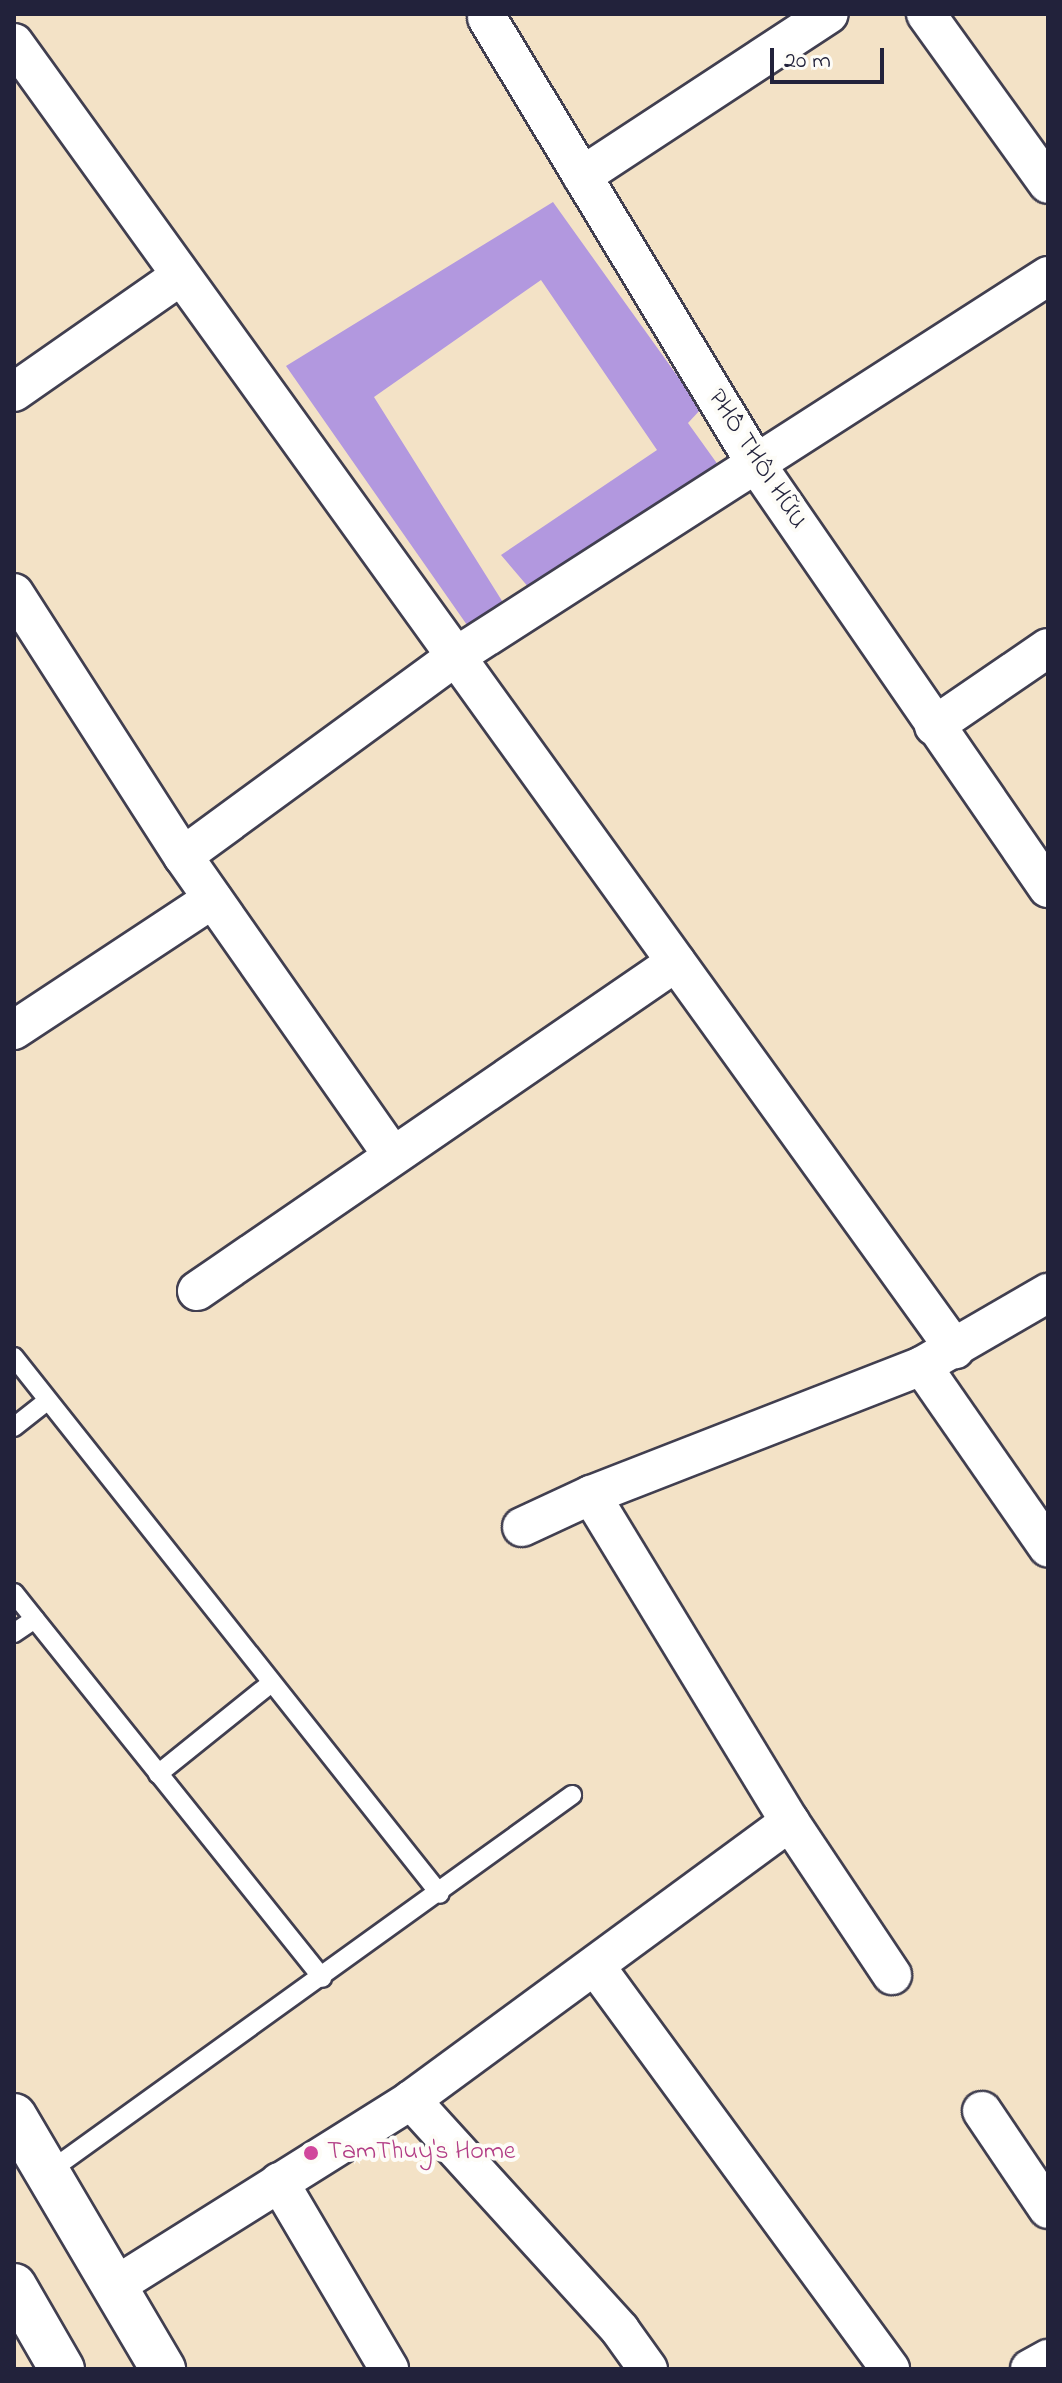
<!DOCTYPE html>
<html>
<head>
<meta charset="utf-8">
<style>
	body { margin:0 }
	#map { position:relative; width:1062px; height:2383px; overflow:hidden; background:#f3e2c6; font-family:"Indie Flower",sans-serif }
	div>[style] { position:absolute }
	.building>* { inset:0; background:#b298df }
	.roads { filter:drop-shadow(2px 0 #413f50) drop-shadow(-2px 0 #413f50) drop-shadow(0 2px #413f50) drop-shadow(0 -2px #413f50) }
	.service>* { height:18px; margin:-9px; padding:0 9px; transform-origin:9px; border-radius:9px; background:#fff }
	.minor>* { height:38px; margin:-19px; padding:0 19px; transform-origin:19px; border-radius:19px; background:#fff }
	.tertiary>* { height:44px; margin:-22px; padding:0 22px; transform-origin:22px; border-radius:22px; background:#fff }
	.dots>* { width:22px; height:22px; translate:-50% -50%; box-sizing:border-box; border:4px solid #fdfcf7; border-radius:50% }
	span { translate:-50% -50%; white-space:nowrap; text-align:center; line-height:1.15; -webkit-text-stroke:8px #fdfcf7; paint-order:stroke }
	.street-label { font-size:26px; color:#22223b }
	.hotel-label { font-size:26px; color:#b23c85 }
	.left { translate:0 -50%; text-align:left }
	.frame { position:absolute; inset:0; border:16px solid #22223b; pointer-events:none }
	.scale { position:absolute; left:770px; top:48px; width:114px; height:36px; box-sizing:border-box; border:4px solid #22223b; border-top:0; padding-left:10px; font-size:24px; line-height:28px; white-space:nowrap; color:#22223b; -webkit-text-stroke:6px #fdfcf7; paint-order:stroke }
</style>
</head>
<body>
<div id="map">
	<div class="building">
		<div style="clip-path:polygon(553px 202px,701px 409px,688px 423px,721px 469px,541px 602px,501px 555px,657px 450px,541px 280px,374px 397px,504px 604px,467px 625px,286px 366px)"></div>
	</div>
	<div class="roads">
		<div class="service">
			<div style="left:14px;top:1357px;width:685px;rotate:51.58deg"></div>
			<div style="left:14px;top:1427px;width:42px;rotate:-38.2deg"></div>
			<div style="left:14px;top:1593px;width:493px;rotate:51.3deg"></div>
			<div style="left:14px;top:1633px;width:25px;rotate:-34deg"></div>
			<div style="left:158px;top:1774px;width:145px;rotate:-38.8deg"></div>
			<div style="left:47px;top:2173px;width:647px;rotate:-35.75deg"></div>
		</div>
		<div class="minor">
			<div style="left:926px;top:14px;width:209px;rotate:54.3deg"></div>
			<div style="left:487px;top:18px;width:521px;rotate:58.9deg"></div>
			<div style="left:756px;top:464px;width:515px;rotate:55.45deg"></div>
			<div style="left:14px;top:43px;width:1610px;rotate:54.23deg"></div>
			<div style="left:582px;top:176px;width:295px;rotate:-33.3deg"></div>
			<div style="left:14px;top:392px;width:203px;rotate:-34.9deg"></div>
			<div style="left:14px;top:593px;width:313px;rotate:57.3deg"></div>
			<div style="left:183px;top:856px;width:366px;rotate:55deg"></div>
			<div style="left:934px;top:726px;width:138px;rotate:-34.4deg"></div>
			<div style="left:183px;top:856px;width:337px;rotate:-36.2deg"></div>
			<div style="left:455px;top:657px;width:705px;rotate:-32.72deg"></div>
			<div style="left:14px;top:1030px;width:238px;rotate:-33.4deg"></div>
			<div style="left:197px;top:1291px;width:581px;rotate:-34.48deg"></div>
			<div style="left:922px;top:1366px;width:221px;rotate:55.2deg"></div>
			<div style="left:591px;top:1495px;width:383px;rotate:58.7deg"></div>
			<div style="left:790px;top:1822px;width:184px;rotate:56.3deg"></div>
			<div style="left:522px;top:1527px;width:76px;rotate:-24.9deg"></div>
			<div style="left:591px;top:1495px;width:355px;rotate:-21.3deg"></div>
			<div style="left:922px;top:1366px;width:146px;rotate:-30.1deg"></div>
			<div style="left:596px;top:1967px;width:498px;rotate:53.8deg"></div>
			<div style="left:411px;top:2100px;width:311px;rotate:47.7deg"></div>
			<div style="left:620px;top:2330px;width:48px;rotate:54.3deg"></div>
			<div style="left:982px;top:2111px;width:118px;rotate:56deg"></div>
			<div style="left:279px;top:2182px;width:217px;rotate:59.5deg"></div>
			<div style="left:115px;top:2286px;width:350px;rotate:-32.1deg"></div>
			<div style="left:411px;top:2100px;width:470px;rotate:-36.3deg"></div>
			<div style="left:1030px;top:2369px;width:21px;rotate:-29deg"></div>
		</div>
		<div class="tertiary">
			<div style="left:14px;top:2116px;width:294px;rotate:59.5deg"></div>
			<div style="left:14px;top:2286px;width:96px;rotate:60deg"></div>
		</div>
	</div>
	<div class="dots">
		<div style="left:311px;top:2153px;background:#d1479c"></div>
	</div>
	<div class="street-label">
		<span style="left:756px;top:460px;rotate:57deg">PHỐ THÔI HỮU</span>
	</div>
	<div class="hotel-label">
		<span class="left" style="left:327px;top:2153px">TamThuy's Home</span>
	</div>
	<div class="frame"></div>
	<div class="scale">20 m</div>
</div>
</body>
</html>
